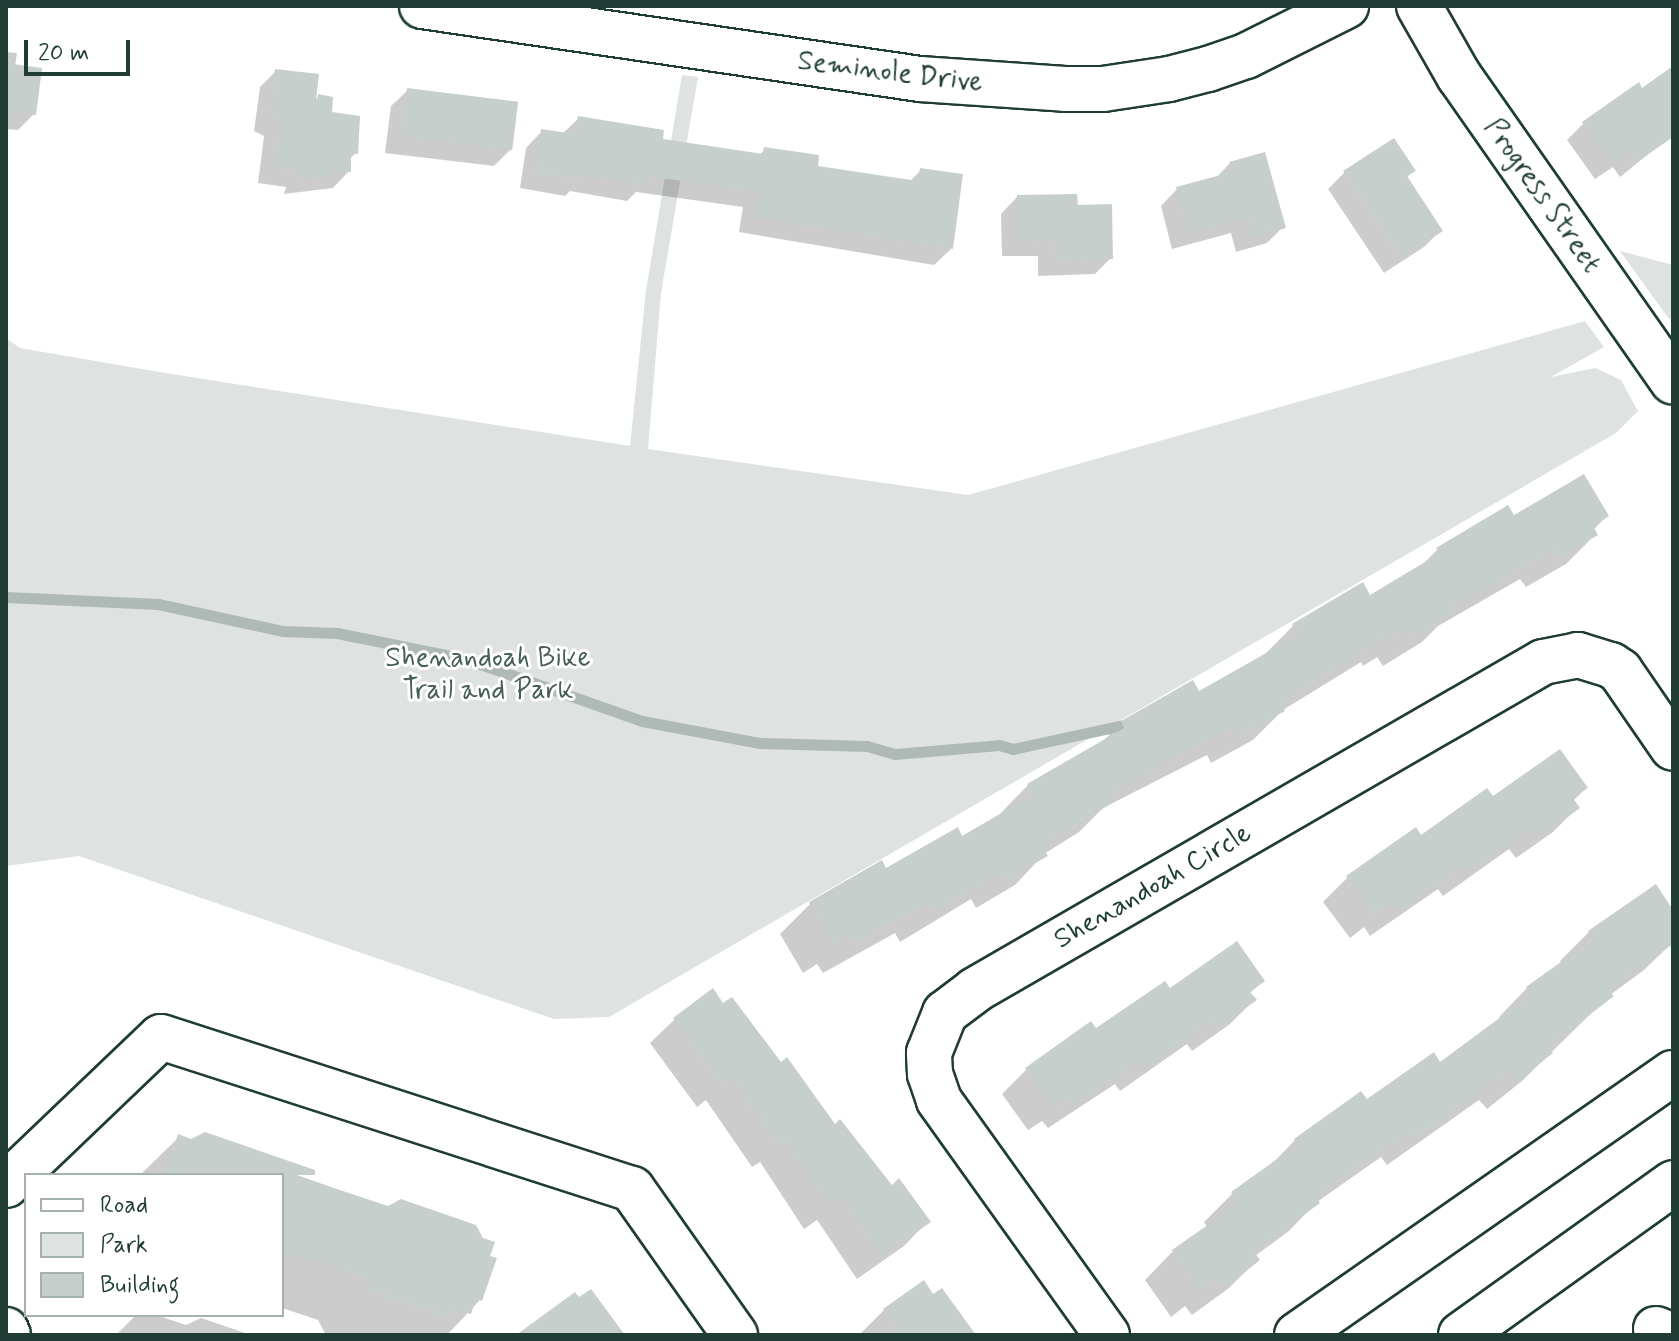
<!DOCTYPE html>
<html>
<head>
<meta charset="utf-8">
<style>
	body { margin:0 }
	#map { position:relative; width:1679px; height:1341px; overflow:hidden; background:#fff; font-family:Mynerve,sans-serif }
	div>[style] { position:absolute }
	.green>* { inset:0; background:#dee3e2 }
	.shadow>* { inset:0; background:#0003 }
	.stream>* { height:11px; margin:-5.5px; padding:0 5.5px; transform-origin:5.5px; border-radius:5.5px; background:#afbab7 }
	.building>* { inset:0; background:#c7cfcc; transform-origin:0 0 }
	.roads { filter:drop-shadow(2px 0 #1f3d34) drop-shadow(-2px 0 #1f3d34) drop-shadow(0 2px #1f3d34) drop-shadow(0 -2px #1f3d34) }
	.minor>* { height:44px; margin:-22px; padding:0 22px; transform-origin:22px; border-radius:22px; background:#fff }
	.major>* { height:44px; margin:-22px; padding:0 22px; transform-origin:22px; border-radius:22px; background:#fff }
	span { translate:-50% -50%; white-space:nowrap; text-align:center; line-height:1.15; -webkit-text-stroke:6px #fff; paint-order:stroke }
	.street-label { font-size:28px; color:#1f3d34 }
	.park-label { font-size:28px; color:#455e57 }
	.frame { position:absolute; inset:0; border:8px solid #1f3d34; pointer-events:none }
	.legend { position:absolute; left:24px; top:1173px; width:260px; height:144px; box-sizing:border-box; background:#fff; border:2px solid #a5b1ae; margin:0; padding:10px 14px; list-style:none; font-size:24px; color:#1f3d34 }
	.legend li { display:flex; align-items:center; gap:16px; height:40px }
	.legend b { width:40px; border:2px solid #a5b1ae }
	.scale { position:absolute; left:24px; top:40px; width:106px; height:36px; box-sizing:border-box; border:4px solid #1f3d34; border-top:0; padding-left:10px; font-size:24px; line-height:28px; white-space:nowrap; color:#1f3d34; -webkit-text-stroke:6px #fff; paint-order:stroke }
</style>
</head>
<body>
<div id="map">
	<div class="green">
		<div style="clip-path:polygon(682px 75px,698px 77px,661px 293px,648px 449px,968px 495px,1585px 321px,1604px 347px,1551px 377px,1595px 368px,1621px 380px,1638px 411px,1616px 433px,609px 1017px,554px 1019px,79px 856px,6px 866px,6px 338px,20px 348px,159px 372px,630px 446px,646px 290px)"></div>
		<div style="clip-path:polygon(1620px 251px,1673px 265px,1673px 319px,1669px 319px)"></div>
	</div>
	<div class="shadow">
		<div style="clip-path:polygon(6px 52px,17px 53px,15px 66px,34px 114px,18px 130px,6px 129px)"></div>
		<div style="clip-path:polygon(276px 71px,313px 102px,319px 97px,356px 153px,349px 159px,349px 171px,333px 188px,284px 194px,286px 187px,258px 183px,264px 136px,254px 131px,260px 87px)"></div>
		<div style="clip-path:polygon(1673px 71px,1673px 125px,1668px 138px,1620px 177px,1613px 167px,1595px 179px,1567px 140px,1583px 124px,1638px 85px,1642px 90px)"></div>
		<div style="clip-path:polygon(408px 90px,510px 150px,494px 166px,385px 153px,391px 106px)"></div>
		<div style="clip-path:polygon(579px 118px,661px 140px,759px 156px,765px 149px,815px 168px,909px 182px,921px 170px,951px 249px,934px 265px,739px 232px,743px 207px,636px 192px,627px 201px,570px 191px,565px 196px,520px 188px,526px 148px,542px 131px,562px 134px)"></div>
		<div style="clip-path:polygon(1393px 140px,1413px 171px,1406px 178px,1440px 231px,1424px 247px,1384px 273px,1328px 189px,1344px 173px)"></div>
		<div style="clip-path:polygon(1230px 163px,1283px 227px,1267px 243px,1236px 252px,1231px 233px,1172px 249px,1161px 206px,1177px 189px,1215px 179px)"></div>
		<div style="clip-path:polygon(1017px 197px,1076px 207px,1111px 258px,1095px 274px,1038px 276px,1038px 256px,1002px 256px,1001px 214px)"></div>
		<div style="clip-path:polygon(1607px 516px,1593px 530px,1596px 534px,1566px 564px,1526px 587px,1520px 579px,1438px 626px,1422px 642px,1383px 666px,1377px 657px,1363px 666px,1361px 662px,1283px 710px,1253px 740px,1211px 763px,1207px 755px,1103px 808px,1079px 832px,1044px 854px,1015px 885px,976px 908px,971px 899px,900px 942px,895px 933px,823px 973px,817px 964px,803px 973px,780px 934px,810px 904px,881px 863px,885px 871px,961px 838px,998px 816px,1028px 785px,1101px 743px,1122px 722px,1199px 694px,1263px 656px,1293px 626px,1362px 585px,1369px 597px,1420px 567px,1438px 549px,1513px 518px)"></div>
		<div style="clip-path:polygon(1586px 788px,1573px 801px,1577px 808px,1553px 832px,1516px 858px,1509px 849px,1443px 896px,1438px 889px,1370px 936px,1364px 927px,1350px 938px,1323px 902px,1347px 878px,1415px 830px,1421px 838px,1493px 799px)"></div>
		<div style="clip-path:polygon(1655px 887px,1673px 913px,1673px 942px,1644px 970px,1610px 995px,1522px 1081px,1487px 1109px,1479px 1100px,1387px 1165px,1381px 1157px,1317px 1202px,1289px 1231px,1255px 1256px,1257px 1260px,1229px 1288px,1192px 1315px,1185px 1306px,1171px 1317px,1145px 1280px,1173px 1251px,1207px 1227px,1204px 1222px,1232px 1194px,1267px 1169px,1295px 1140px,1440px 1064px,1501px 1019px,1499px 1017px,1527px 988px,1562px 963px,1560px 961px,1589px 932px)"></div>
		<div style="clip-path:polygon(1262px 981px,1249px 994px,1254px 1000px,1230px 1024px,1192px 1051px,1187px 1044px,1120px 1091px,1115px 1084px,1048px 1128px,1042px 1121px,1028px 1130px,1002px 1094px,1026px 1070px,1091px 1023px,1096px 1031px,1170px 991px)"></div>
		<div style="clip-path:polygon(723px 1005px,891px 1188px,928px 1221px,904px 1246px,857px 1279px,817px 1220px,804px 1229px,760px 1162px,752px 1167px,706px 1100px,697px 1107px,650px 1043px,675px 1019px)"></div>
		<div style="clip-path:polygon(179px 1137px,284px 1173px,480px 1300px,447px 1335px,326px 1335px,318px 1320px,282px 1308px,282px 1175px,140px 1175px)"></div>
		<div style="clip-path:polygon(933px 1297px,975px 1335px,860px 1334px,884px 1310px)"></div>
		<div style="clip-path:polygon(136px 1315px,156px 1315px,186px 1325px,201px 1318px,251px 1335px,116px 1335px)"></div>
	</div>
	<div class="stream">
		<div style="left:6px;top:597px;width:152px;rotate:2.6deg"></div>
		<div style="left:158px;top:604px;width:128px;rotate:12.2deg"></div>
		<div style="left:283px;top:631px;width:54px;rotate:2.1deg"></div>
		<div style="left:337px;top:633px;width:132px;rotate:11.4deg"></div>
		<div style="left:466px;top:659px;width:187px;rotate:19.4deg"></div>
		<div style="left:642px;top:721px;width:119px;rotate:10.6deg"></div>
		<div style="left:759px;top:743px;width:108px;rotate:1.6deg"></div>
		<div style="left:867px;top:746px;width:29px;rotate:16deg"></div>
		<div style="left:895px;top:754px;width:104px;rotate:-4.9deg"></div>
		<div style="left:999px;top:745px;width:15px;rotate:16deg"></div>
		<div style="left:1013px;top:749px;width:128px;rotate:-12.2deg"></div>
	</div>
	<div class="building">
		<div style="clip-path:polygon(6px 63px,42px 68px,36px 115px,6px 111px)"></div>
		<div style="clip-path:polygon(1673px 66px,1673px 137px,1637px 162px,1630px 152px,1612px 164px,1582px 122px,1639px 82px,1642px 88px)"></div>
		<div style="clip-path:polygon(275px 69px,319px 74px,315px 109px,318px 94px,333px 97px,332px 112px,360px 116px,358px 154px,351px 153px,351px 172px,329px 171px,329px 177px,299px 178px,301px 171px,274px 167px,280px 120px,269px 115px)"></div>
		<div style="left:407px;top:88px;width:112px;height:49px;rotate:7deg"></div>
		<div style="clip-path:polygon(578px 116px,664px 130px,663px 139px,763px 154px,764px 147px,819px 155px,818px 166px,918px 181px,920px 168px,963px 174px,953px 249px,754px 217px,758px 192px,647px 176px,645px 185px,584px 175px,583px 180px,535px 172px,541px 129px,575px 134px)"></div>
		<div style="clip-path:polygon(1394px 138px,1416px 171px,1407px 176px,1443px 231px,1401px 258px,1343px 171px)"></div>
		<div style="clip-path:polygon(1265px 152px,1286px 228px,1252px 237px,1247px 218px,1188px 234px,1176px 187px,1232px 172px,1229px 162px)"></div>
		<div style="clip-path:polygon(1077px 194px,1078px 205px,1112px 204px,1113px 259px,1054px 260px,1053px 240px,1017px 241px,1017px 195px)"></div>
		<div style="clip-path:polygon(1584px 474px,1609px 516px,1593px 526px,1598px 535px,1557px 558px,1551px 550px,1452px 608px,1455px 612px,1413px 637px,1408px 628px,1394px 637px,1392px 634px,1280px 702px,1285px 711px,1242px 734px,1237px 726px,1222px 733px,1107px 794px,1112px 803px,1042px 846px,1048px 856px,1007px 879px,1002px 871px,931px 913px,926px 904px,854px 944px,848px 935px,834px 944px,809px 902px,882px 860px,886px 868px,958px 827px,962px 836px,1031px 796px,1027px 784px,1124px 728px,1121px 721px,1193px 680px,1199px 691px,1298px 635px,1292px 624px,1363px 582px,1370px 595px,1440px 553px,1436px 548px,1508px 505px,1514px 515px)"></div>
		<div style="clip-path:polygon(1560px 749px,1588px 788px,1573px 798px,1580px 808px,1541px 836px,1534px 827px,1468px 873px,1463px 866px,1396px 913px,1389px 905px,1375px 915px,1346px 876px,1416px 827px,1421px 835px,1487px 788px,1493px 796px)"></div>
		<div style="clip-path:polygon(1656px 884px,1673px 910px,1673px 944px,1608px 990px,1614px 996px,1548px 1047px,1553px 1053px,1516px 1082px,1508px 1073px,1494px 1082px,1416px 1138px,1410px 1130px,1315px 1196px,1320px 1203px,1254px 1252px,1260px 1260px,1240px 1276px,1221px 1288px,1215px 1279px,1200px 1290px,1172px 1250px,1239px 1203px,1231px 1192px,1298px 1144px,1294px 1139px,1361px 1091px,1367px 1099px,1434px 1052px,1440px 1062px,1532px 994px,1526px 987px,1593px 939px,1588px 931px)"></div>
		<div style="clip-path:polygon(1237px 941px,1265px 981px,1250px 992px,1257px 1000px,1218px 1028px,1212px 1021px,1145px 1069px,1140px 1062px,1073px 1106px,1067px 1098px,1053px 1108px,1025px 1068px,1091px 1021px,1096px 1028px,1165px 981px,1170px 988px)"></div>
		<div style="clip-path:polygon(713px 988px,723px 1003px,732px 997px,781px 1062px,787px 1057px,835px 1124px,840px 1119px,892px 1185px,899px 1178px,931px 1222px,882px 1256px,842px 1198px,829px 1206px,785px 1139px,777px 1144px,731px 1077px,722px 1084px,673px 1018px)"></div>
		<div style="clip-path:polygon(205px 1132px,315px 1170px,315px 1175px,297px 1175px,331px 1187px,388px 1206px,401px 1199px,476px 1225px,483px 1238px,495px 1242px,490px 1256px,497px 1258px,482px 1301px,476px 1299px,471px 1314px,457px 1310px,445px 1316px,370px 1291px,362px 1277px,282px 1250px,282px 1175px,165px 1175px,178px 1134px,191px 1139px)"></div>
		<div style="clip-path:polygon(924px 1280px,933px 1294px,942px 1288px,976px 1335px,902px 1335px,883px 1309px)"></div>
		<div style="clip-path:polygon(591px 1289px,625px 1335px,516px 1335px,575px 1292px,579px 1297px)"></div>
	</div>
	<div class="roads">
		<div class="minor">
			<div style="left:422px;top:6px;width:503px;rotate:8.34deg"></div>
			<div style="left:920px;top:79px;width:145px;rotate:3.9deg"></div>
			<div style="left:1065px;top:89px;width:38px"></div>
			<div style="left:1103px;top:89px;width:67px;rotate:-8.6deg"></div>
			<div style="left:1169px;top:79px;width:40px;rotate:-14.4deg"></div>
			<div style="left:1208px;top:69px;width:40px;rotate:-18.9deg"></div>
			<div style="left:1246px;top:56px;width:112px;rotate:-26.6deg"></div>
			<div style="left:1419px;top:6px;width:81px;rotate:60.3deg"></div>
			<div style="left:1459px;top:76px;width:373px;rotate:55deg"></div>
			<div style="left:6px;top:1185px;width:214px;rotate:-43.7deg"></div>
			<div style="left:161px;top:1037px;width:495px;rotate:17.9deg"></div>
			<div style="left:632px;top:1189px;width:179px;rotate:54.8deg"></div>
			<div style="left:1656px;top:1329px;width:15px;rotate:23deg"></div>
			<div style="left:6px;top:1330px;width:5px;rotate:68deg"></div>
			<div style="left:1107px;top:1335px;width:289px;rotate:-125.6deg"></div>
			<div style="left:939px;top:1100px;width:28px;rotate:-109deg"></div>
			<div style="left:930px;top:1074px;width:21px;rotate:-93deg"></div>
			<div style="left:929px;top:1053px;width:43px;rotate:-68.2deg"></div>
			<div style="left:945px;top:1013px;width:38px;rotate:-37deg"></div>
			<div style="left:975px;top:990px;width:656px;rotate:-30deg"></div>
			<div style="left:1543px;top:662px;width:36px;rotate:-11deg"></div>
			<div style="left:1578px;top:655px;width:34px;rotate:17deg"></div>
			<div style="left:1611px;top:665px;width:11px;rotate:34deg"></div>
			<div style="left:1620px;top:671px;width:93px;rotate:55.5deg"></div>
			<div style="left:1297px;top:1335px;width:458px;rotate:-34.9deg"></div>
		</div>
		<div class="major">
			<div style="left:1461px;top:1335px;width:261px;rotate:-35.6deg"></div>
		</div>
	</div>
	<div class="street-label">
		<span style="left:890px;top:73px;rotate:7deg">Seminole Drive</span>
		<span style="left:1542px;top:196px;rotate:55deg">Progress Street</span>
		<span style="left:1153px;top:887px;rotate:-30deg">Shenandoah Circle</span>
	</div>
	<div class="park-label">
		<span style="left:488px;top:675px">Shenandoah Bike<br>Trail and Park</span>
	</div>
	<div class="frame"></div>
	<ul class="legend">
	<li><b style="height:10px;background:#fff"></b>Road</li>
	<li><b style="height:22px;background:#dee3e2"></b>Park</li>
	<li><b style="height:22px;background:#c7cfcc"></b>Building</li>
	</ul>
	<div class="scale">20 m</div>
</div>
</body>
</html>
